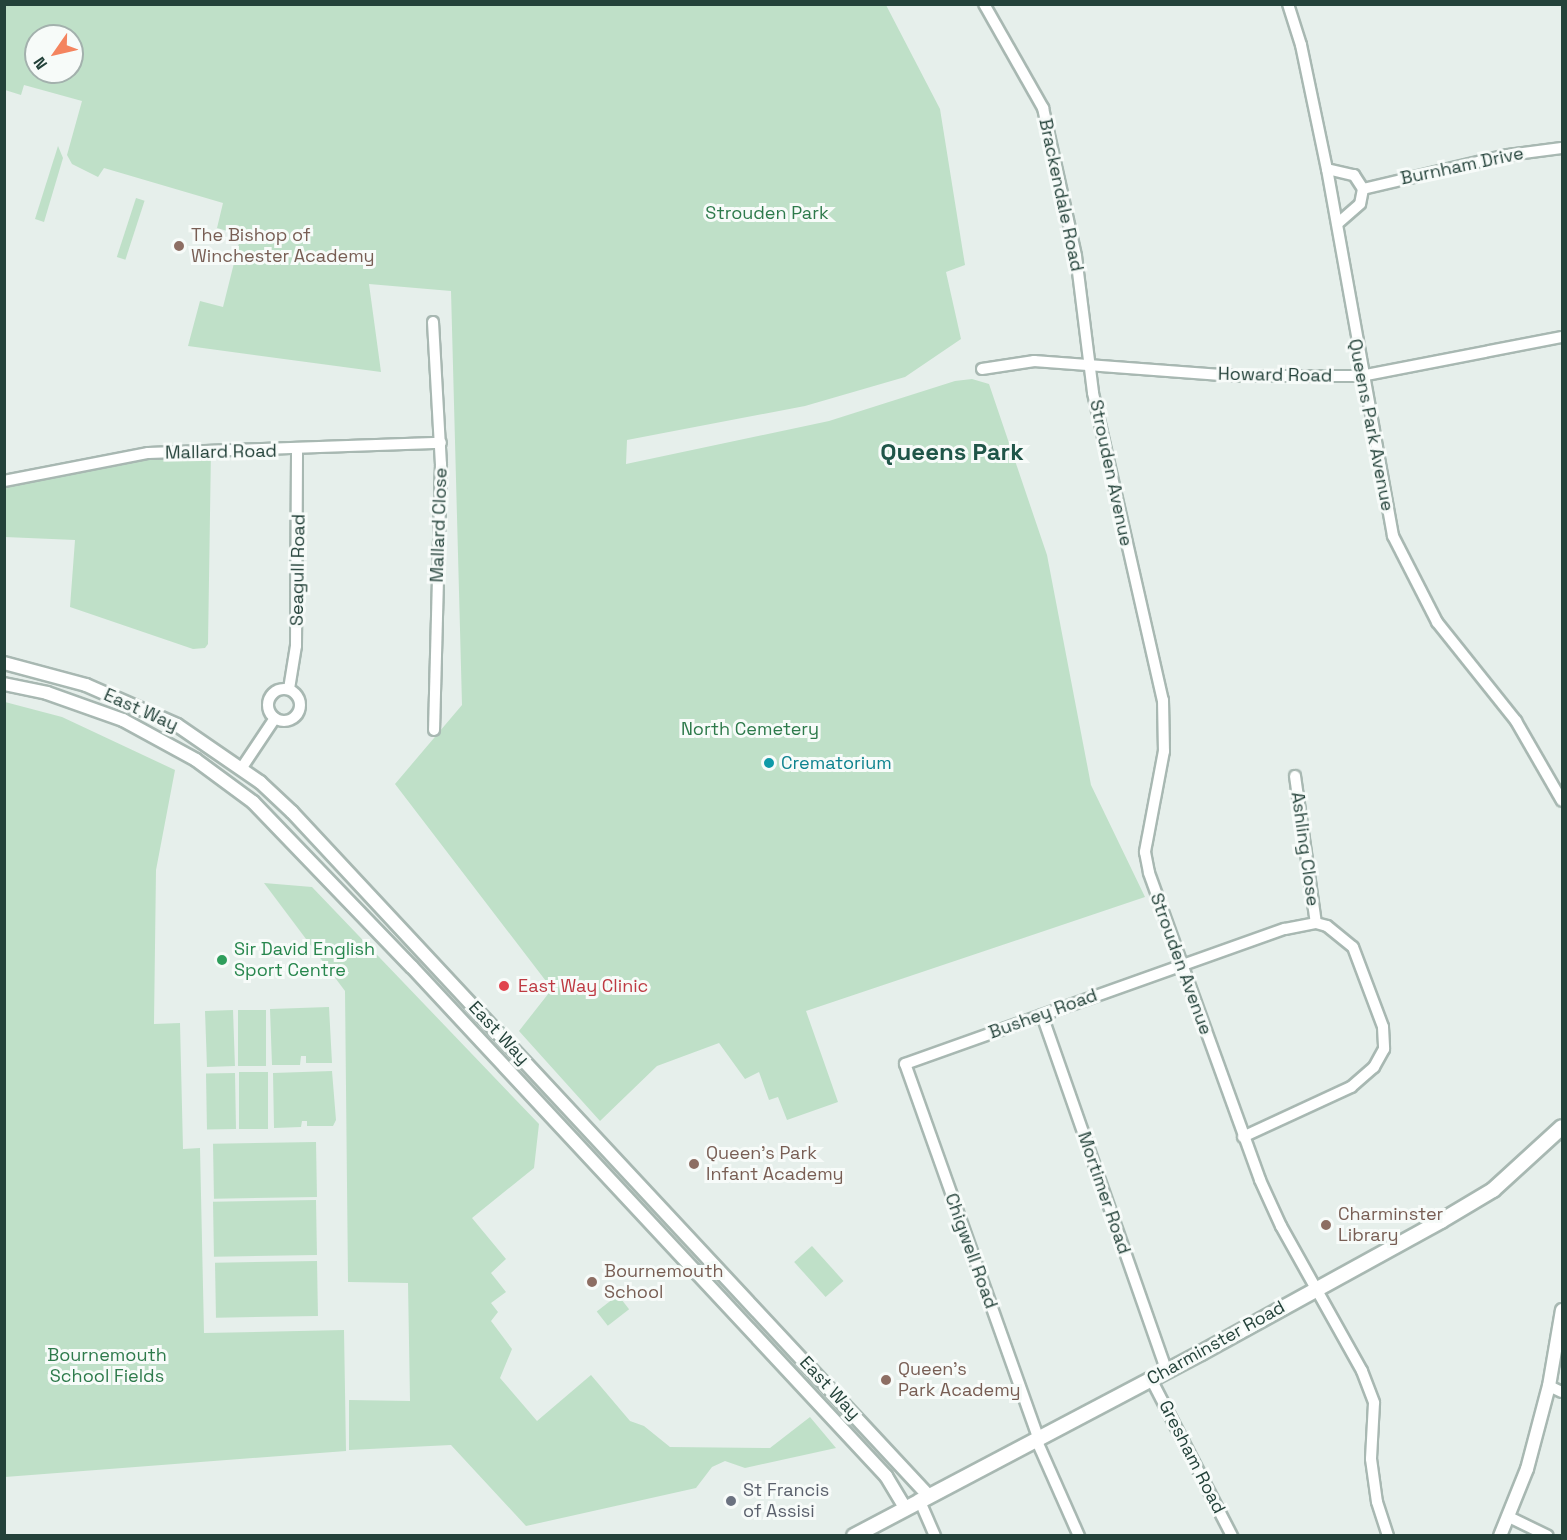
<!DOCTYPE html>
<html>
<head>
<meta charset="utf-8">
<style>
	body { margin:0 }
	#map { position:relative; width:1567px; height:1540px; overflow:hidden; background:#e6efeb; font-family:"Space Grotesk",sans-serif }
	div>[style] { position:absolute }
	.green>* { inset:0; background:#bfe0c8; transform-origin:0 0 }
	.roads { filter:drop-shadow(2px 0 #a8b8b2) drop-shadow(-2px 0 #a8b8b2) drop-shadow(0 2px #a8b8b2) drop-shadow(0 -2px #a8b8b2) }
	.minor>* { height:10px; margin:-5px; padding:0 5px; transform-origin:5px; border-radius:5px; background:#fff }
	.minor>.ring { margin:-5px; padding:0; box-sizing:content-box; background:none; border:10px solid #fff; border-radius:50% }
	.tertiary>* { height:12px; margin:-6px; padding:0 6px; transform-origin:6px; border-radius:6px; background:#fff }
	.secondary>* { height:14px; margin:-7px; padding:0 7px; transform-origin:7px; border-radius:7px; background:#fff }
	.dots>* { width:16px; height:16px; translate:-50% -50%; box-sizing:border-box; border:3px solid #f7fbf9; border-radius:50% }
	span { translate:-50% -50%; white-space:nowrap; text-align:center; line-height:1.15; -webkit-text-stroke:6px #f7fbf9; paint-order:stroke }
	.street-label { font-size:18px; color:#24423a }
	.park-label { font-size:18px; color:#2d7a4b }
	.education-label { font-size:18px; color:#785e54 }
	.left { translate:0 -50%; text-align:left }
	.culture-label { font-size:18px; color:#0d838f }
	.leisure-label { font-size:18px; color:#27864d }
	.health-label { font-size:18px; color:#be3a42 }
	.worship-label { font-size:18px; color:#5b616d }
	.district-label { font-size:24px; color:#1f5548; font-weight:700 }
	.frame { position:absolute; inset:0; border:6px solid #24423a; pointer-events:none }
	.north { position:absolute; left:24px; top:24px; width:60px; height:60px; box-sizing:border-box; background:#f7fbf9; border:2px solid #a3b1ad; border-radius:50%; rotate:236deg; font-size:16px; font-weight:700; line-height:24px; text-align:center; color:#24423a }
	.north::after { content:''; display:block; margin:auto; width:21px; height:27px; background:#f4845f; clip-path:polygon(50% 0,100% 100%,50% 72%,0 100%) }
</style>
</head>
<body>
<div id="map">
	<div class="green">
		<div style="clip-path:polygon(evenodd,4px 5px,886px 5px,940px 109px,965px 265px,946px 272px,961px 339px,905px 377px,805px 406px,627px 440px,626px 464px,829px 421px,955px 381px,972px 379px,989px 384px,1047px 555px,1091px 785px,1145px 897px,806px 1011px,838px 1102px,787px 1120px,778px 1097px,769px 1100px,759px 1072px,745px 1079px,719px 1043px,657px 1066px,600px 1121px,519px 1031px,552px 989px,395px 784px,462px 705px,451px 291px,369px 284px,381px 372px,188px 346px,200px 301px,223px 307px,241px 235px,217px 228px,223px 203px,104px 168px,98px 177px,72px 164px,67px 155px,82px 101px,24px 85px,21px 95px,5px 90px,4px 5px,36px 36px,72px 36px,72px 72px,36px 72px,36px 36px)"></div>
		<div style="clip-path:polygon(58px 146px,63px 158px,44px 222px,35px 219px)"></div>
		<div style="left:136px;top:198px;width:9px;height:62px;rotate:18deg"></div>
		<div style="clip-path:polygon(211px 450px,208px 644px,205px 648px,193px 649px,70px 607px,75px 540px,5px 537px,5px 481px,57px 470px)"></div>
		<div style="clip-path:polygon(5px 702px,62px 717px,175px 770px,156px 870px,154px 1024px,180px 1023px,183px 1149px,200px 1148px,204px 1333px,344px 1330px,346px 1451px,5px 1477px)"></div>
		<div style="clip-path:polygon(264px 883px,312px 887px,539px 1124px,534px 1168px,472px 1218px,506px 1259px,491px 1273px,506px 1292px,491px 1303px,498px 1312px,491px 1321px,512px 1349px,500px 1378px,537px 1421px,591px 1375px,630px 1421px,644px 1426px,670px 1447px,770px 1448px,810px 1417px,836px 1448px,745px 1468px,725px 1461px,712px 1467px,696px 1488px,526px 1526px,451px 1445px,349px 1450px,349px 1400px,410px 1401px,408px 1283px,348px 1282px,345px 991px)"></div>
		<div style="clip-path:polygon(329px 1007px,332px 1063px,306px 1063px,306px 1056px,301px 1056px,300px 1065px,272px 1065px,270px 1009px)"></div>
		<div style="left:233px;top:1010px;width:56px;height:28px;rotate:88deg"></div>
		<div style="left:238px;top:1010px;width:28px;height:56px"></div>
		<div style="clip-path:polygon(332px 1071px,336px 1120px,333px 1126px,307px 1126px,307px 1121px,302px 1121px,301px 1127px,274px 1128px,273px 1073px)"></div>
		<div style="left:239px;top:1072px;width:29px;height:57px"></div>
		<div style="left:235px;top:1073px;width:56px;height:29px;rotate:89deg"></div>
		<div style="left:316px;top:1142px;width:55px;height:103px;rotate:89deg"></div>
		<div style="left:316px;top:1200px;width:55px;height:103px;rotate:89deg"></div>
		<div style="left:812px;top:1246px;width:47px;height:24px;rotate:48deg"></div>
		<div style="left:317px;top:1261px;width:55px;height:102px;rotate:89deg"></div>
		<div style="left:618px;top:1295px;width:18px;height:27px;rotate:52deg"></div>
	</div>
	<div class="roads">
		<div class="minor">
			<div style="left:984px;top:4px;width:120px;rotate:60.4deg"></div>
			<div style="left:1043px;top:108px;width:152px;rotate:77.4deg"></div>
			<div style="left:1076px;top:256px;width:138px;rotate:82.9deg"></div>
			<div style="left:1093px;top:393px;width:315px;rotate:77.2deg"></div>
			<div style="left:1163px;top:700px;width:51px;rotate:88.9deg"></div>
			<div style="left:1164px;top:751px;width:103px;rotate:100.7deg"></div>
			<div style="left:1145px;top:852px;width:21px;rotate:79deg"></div>
			<div style="left:1149px;top:873px;width:326px;rotate:70.1deg"></div>
			<div style="left:1260px;top:1180px;width:51px;rotate:65.5deg"></div>
			<div style="left:1281px;top:1226px;width:166px;rotate:60.8deg"></div>
			<div style="left:1362px;top:1371px;width:34px;rotate:69deg"></div>
			<div style="left:1374px;top:1403px;width:56px;rotate:93.1deg"></div>
			<div style="left:1371px;top:1459px;width:43px;rotate:82.1deg"></div>
			<div style="left:1377px;top:1502px;width:36px;rotate:72deg"></div>
			<div style="left:1288px;top:4px;width:43px;rotate:72.4deg"></div>
			<div style="left:1301px;top:45px;width:127px;rotate:78.2deg"></div>
			<div style="left:1327px;top:169px;width:373px;rotate:79.8deg"></div>
			<div style="left:1393px;top:536px;width:97px;rotate:62.9deg"></div>
			<div style="left:1437px;top:622px;width:127px;rotate:51.4deg"></div>
			<div style="left:1516px;top:721px;width:92px;rotate:60.1deg"></div>
			<div style="left:1327px;top:169px;width:28px;rotate:13deg"></div>
			<div style="left:1354px;top:175px;width:17px;rotate:57deg"></div>
			<div style="left:1363px;top:189px;width:15px;rotate:101deg"></div>
			<div style="left:1360px;top:204px;width:30px;rotate:139deg"></div>
			<div style="left:1363px;top:189px;width:149px;rotate:-13.2deg"></div>
			<div style="left:1508px;top:155px;width:54px;rotate:-7.4deg"></div>
			<div style="left:433px;top:322px;width:142px;rotate:86.8deg"></div>
			<div style="left:441px;top:464px;width:266px;rotate:91.5deg"></div>
			<div style="left:982px;top:369px;width:53px;rotate:-8.7deg"></div>
			<div style="left:1034px;top:361px;width:201px;rotate:4.3deg"></div>
			<div style="left:1234px;top:376px;width:127px"></div>
			<div style="left:1361px;top:376px;width:205px;rotate:-11deg"></div>
			<div style="left:4px;top:481px;width:147px;rotate:-11deg"></div>
			<div style="left:148px;top:453px;width:293px;rotate:-2deg"></div>
			<div style="left:289px;top:689px;width:44px;rotate:-80.8deg"></div>
			<div style="left:296px;top:646px;width:195px;rotate:-89.7deg"></div>
			<div class="ring" style="left:268px;top:689px;width:22px;height:22px"></div>
			<div style="left:241px;top:769px;width:61px;rotate:-56.3deg"></div>
			<div style="left:1295px;top:776px;width:148px;rotate:81.9deg"></div>
			<div style="left:1042px;top:1015px;width:376px;rotate:70.7deg"></div>
			<div style="left:1151px;top:1379px;width:177px;rotate:62.7deg"></div>
			<div style="left:1549px;top:1386px;width:14px;rotate:25deg"></div>
			<div style="left:1038px;top:1437px;width:396px;rotate:-109.6deg"></div>
			<div style="left:905px;top:1064px;width:403px;rotate:-19.6deg"></div>
			<div style="left:1285px;top:929px;width:32px;rotate:-11deg"></div>
			<div style="left:1316px;top:923px;width:11px;rotate:15deg"></div>
			<div style="left:1327px;top:926px;width:33px;rotate:39deg"></div>
			<div style="left:1353px;top:947px;width:85px;rotate:69.4deg"></div>
			<div style="left:1383px;top:1027px;width:22px;rotate:87deg"></div>
			<div style="left:1384px;top:1049px;width:21px;rotate:119deg"></div>
			<div style="left:1374px;top:1067px;width:30px;rotate:139deg"></div>
			<div style="left:1351px;top:1087px;width:119px;rotate:155.2deg"></div>
			<div style="left:1036px;top:1439px;width:106px;rotate:66.1deg"></div>
			<div style="left:919px;top:1499px;width:40px;rotate:66.6deg"></div>
			<div style="left:1509px;top:1517px;width:43px;rotate:26deg"></div>
		</div>
		<div class="tertiary">
			<div style="left:4px;top:663px;width:85px;rotate:15deg"></div>
			<div style="left:86px;top:685px;width:99px;rotate:23.7deg"></div>
			<div style="left:177px;top:725px;width:101px;rotate:34.5deg"></div>
			<div style="left:260px;top:782px;width:44px;rotate:43.2deg"></div>
			<div style="left:292px;top:812px;width:933px;rotate:47.04deg"></div>
			<div style="left:4px;top:684px;width:44px;rotate:11.8deg"></div>
			<div style="left:47px;top:693px;width:81px;rotate:19.6deg"></div>
			<div style="left:123px;top:720px;width:83px;rotate:28.7deg"></div>
			<div style="left:196px;top:760px;width:71px;rotate:36.4deg"></div>
			<div style="left:253px;top:802px;width:229px;rotate:46.1deg"></div>
			<div style="left:412px;top:967px;width:696px;rotate:47.04deg"></div>
			<div style="left:886px;top:1476px;width:35px;rotate:59deg"></div>
			<div style="left:1500px;top:1536px;width:72px;rotate:-68.1deg"></div>
			<div style="left:1527px;top:1469px;width:86px;rotate:-75.2deg"></div>
			<div style="left:1549px;top:1386px;width:77px;rotate:-80.3deg"></div>
		</div>
		<div class="secondary">
			<div style="left:854px;top:1536px;width:392px;rotate:-27.8deg"></div>
			<div style="left:1201px;top:1353px;width:274px;rotate:-28.8deg"></div>
			<div style="left:1441px;top:1221px;width:61px;rotate:-30.8deg"></div>
			<div style="left:1493px;top:1190px;width:93px;rotate:-42.4deg"></div>
		</div>
	</div>
	<div class="dots">
		<div style="left:179px;top:246px;background:#8d6e63"></div>
		<div style="left:769px;top:763px;background:#0f9aa8"></div>
		<div style="left:222px;top:960px;background:#2e9e5b"></div>
		<div style="left:504px;top:986px;background:#e0444e"></div>
		<div style="left:694px;top:1164px;background:#8d6e63"></div>
		<div style="left:1326px;top:1225px;background:#8d6e63"></div>
		<div style="left:592px;top:1282px;background:#8d6e63"></div>
		<div style="left:886px;top:1380px;background:#8d6e63"></div>
		<div style="left:731px;top:1501px;background:#6b7280"></div>
	</div>
	<div class="street-label">
		<span style="left:1462px;top:166px;rotate:-12deg">Burnham Drive</span>
		<span style="left:1061px;top:195px;rotate:78deg">Brackendale Road</span>
		<span style="left:1275px;top:375px;rotate:1deg">Howard Road</span>
		<span style="left:1371px;top:425px;rotate:79deg">Queens Park Avenue</span>
		<span style="left:221px;top:452px;rotate:-1deg">Mallard Road</span>
		<span style="left:1111px;top:473px;rotate:78deg">Strouden Avenue</span>
		<span style="left:439px;top:525px;rotate:-88deg">Mallard Close</span>
		<span style="left:298px;top:570px;rotate:-89deg">Seagull Road</span>
		<span style="left:141px;top:710px;rotate:24deg">East Way</span>
		<span style="left:1305px;top:849px;rotate:82deg">Ashling Close</span>
		<span style="left:1181px;top:964px;rotate:70deg">Strouden Avenue</span>
		<span style="left:1043px;top:1014px;rotate:-20deg">Bushey Road</span>
		<span style="left:499px;top:1033px;rotate:47deg">East Way</span>
		<span style="left:1104px;top:1193px;rotate:71deg">Mortimer Road</span>
		<span style="left:971px;top:1251px;rotate:70deg">Chigwell Road</span>
		<span style="left:1216px;top:1343px;rotate:-29deg">Charminster Road</span>
		<span style="left:830px;top:1388px;rotate:47deg">East Way</span>
		<span style="left:1192px;top:1457px;rotate:63deg">Gresham Road</span>
	</div>
	<div class="park-label">
		<span style="left:767px;top:213px">Strouden Park</span>
		<span style="left:750px;top:729px">North Cemetery</span>
		<span style="left:107px;top:1366px">Bournemouth<br>School Fields</span>
	</div>
	<div class="education-label">
		<span class="left" style="left:191px;top:246px">The Bishop of<br>Winchester Academy</span>
		<span class="left" style="left:706px;top:1164px">Queen's Park<br>Infant Academy</span>
		<span class="left" style="left:1338px;top:1225px">Charminster<br>Library</span>
		<span class="left" style="left:604px;top:1282px">Bournemouth<br>School</span>
		<span class="left" style="left:898px;top:1380px">Queen's<br>Park Academy</span>
	</div>
	<div class="culture-label">
		<span class="left" style="left:781px;top:763px">Crematorium</span>
	</div>
	<div class="leisure-label">
		<span class="left" style="left:234px;top:960px">Sir David English<br>Sport Centre</span>
	</div>
	<div class="health-label">
		<span class="left" style="left:518px;top:986px">East Way Clinic</span>
	</div>
	<div class="worship-label">
		<span class="left" style="left:743px;top:1501px">St Francis<br>of Assisi</span>
	</div>
	<div class="district-label">
		<span style="left:952px;top:452px">Queens Park</span>
	</div>
	<div class="frame"></div>
	<div class="north">N</div>
</div>
</body>
</html>
